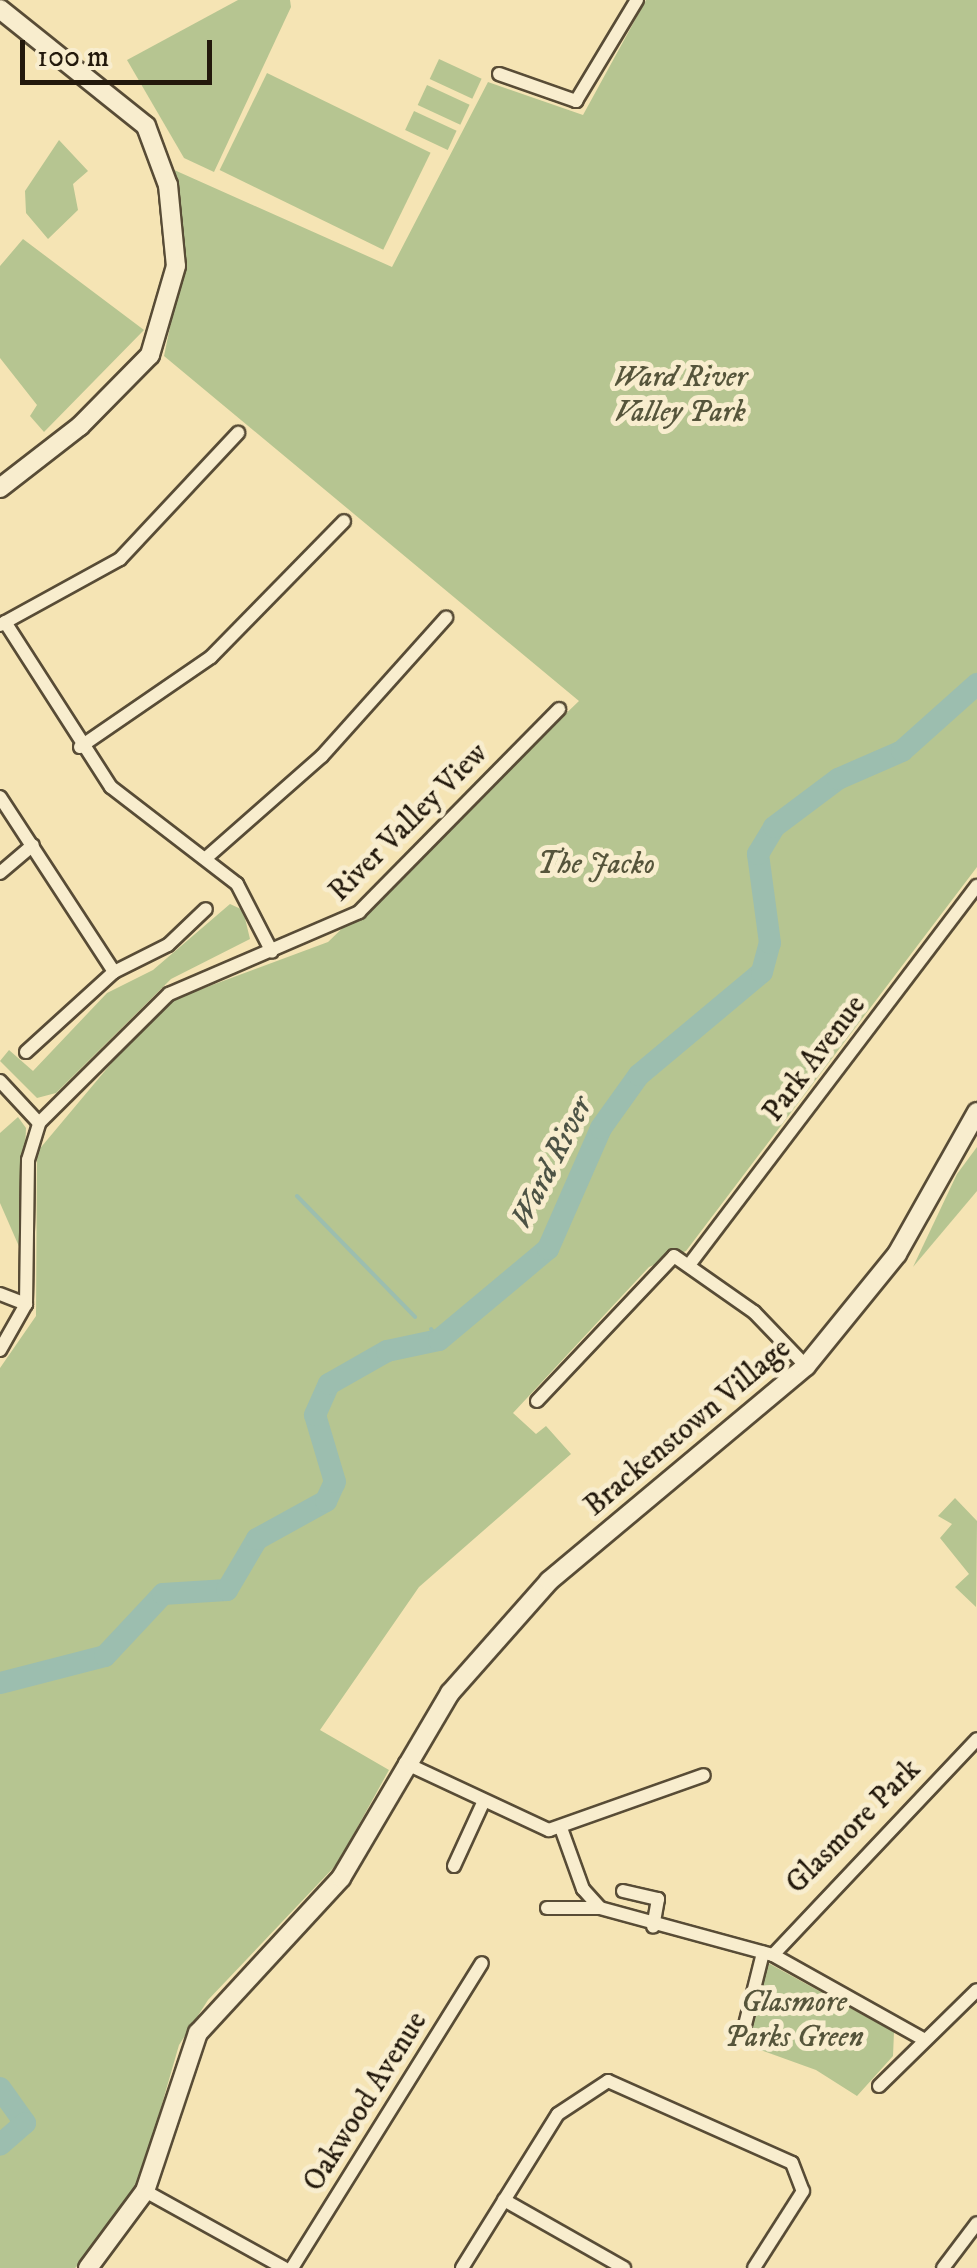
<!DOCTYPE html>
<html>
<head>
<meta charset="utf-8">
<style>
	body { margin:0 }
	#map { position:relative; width:977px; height:2268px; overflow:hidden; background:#f5e4b4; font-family:"IM FELL DW Pica",serif }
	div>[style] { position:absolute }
	.green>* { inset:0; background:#b6c591; transform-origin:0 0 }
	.stream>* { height:4px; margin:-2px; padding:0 2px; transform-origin:2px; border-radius:2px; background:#9cbeaf }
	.river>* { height:22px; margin:-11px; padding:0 11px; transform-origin:11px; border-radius:11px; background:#9cbeaf }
	.roads { filter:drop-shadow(2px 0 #584c36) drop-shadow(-2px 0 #584c36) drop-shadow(0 2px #584c36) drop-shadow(0 -2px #584c36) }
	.minor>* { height:12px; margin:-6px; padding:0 6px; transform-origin:6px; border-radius:6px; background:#f8edce }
	.tertiary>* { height:18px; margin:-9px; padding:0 9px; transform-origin:9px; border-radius:9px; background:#f8edce }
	span { translate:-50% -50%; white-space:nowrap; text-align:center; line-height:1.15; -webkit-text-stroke:10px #f8edce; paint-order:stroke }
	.park-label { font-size:30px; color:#56553b; font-style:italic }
	.street-label { font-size:30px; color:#23190c }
	.water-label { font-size:32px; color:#4d5345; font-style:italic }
	.scale { position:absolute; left:20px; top:40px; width:192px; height:45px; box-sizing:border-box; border:5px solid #23190c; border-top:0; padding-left:12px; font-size:30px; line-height:35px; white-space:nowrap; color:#23190c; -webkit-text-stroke:8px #f8edce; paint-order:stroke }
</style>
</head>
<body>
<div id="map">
	<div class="green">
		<div style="clip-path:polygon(238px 0,290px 0,291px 7px,214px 172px,184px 158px,127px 60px)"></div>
		<div style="clip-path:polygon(646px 0,977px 0,977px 867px,686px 1251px,649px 1267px,513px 1413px,536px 1434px,546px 1426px,571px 1454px,419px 1587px,320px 1730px,389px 1770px,337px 1864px,208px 2000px,179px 2045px,138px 2187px,85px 2259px,75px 2268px,0 2268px,0 1368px,36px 1316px,37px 1152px,161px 1004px,328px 942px,579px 701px,164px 356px,182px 269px,172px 169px,392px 267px,488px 82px,583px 115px)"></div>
		<div style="left:439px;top:59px;width:47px;height:22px;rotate:25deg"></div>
		<div style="left:267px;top:73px;width:182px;height:108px;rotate:26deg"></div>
		<div style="left:427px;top:85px;width:47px;height:22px;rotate:25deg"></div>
		<div style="left:414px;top:111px;width:47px;height:21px;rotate:25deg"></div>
		<div style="clip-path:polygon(59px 140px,88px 171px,73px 184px,78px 210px,48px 239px,26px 213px,25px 191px)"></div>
		<div style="clip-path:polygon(23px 239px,144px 330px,44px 432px,30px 416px,37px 405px,0 358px,0 266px)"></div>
		<div style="clip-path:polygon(230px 904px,243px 910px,250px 939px,171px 979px,56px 1093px,37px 1098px,0 1061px,9px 1050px,33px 1071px,107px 993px,153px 970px)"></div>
		<div style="clip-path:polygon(18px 1117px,26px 1128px,21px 1251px,0 1203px,0 1133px)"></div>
		<div style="clip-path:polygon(977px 1147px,977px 1191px,913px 1267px,957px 1174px)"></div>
		<div style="clip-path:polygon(955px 1498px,977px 1521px,976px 1607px,955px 1587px,969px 1574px,940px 1538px,952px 1524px,938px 1516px)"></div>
		<div style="clip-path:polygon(768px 1963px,894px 2032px,893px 2056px,857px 2096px,816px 2070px,747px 2045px)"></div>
	</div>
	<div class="stream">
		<div style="left:297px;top:1196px;width:169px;rotate:45.7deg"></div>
		<div style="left:431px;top:1329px;width:14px;rotate:54deg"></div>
	</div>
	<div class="river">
		<div style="left:0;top:1683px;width:108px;rotate:-14.4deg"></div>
		<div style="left:105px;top:1656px;width:85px;rotate:-46.9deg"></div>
		<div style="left:163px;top:1594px;width:64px;rotate:-3.6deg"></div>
		<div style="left:227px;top:1590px;width:59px;rotate:-59.5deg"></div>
		<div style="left:257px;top:1539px;width:79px;rotate:-28.8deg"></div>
		<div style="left:326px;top:1501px;width:21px;rotate:-65deg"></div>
		<div style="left:335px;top:1482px;width:70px;rotate:-106.6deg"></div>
		<div style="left:315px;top:1415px;width:34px;rotate:-66deg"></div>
		<div style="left:329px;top:1384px;width:67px;rotate:-29.6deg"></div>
		<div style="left:387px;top:1351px;width:53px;rotate:-11.9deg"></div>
		<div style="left:439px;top:1340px;width:142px;rotate:-39.9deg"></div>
		<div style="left:548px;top:1249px;width:132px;rotate:-66.3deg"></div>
		<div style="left:601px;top:1128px;width:65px;rotate:-54.4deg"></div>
		<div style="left:639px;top:1075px;width:160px;rotate:-39.9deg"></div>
		<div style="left:762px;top:972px;width:30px;rotate:-75deg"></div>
		<div style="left:770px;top:943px;width:90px;rotate:-97.7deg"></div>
		<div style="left:758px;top:854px;width:31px;rotate:-59deg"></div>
		<div style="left:774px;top:827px;width:80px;rotate:-36.9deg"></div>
		<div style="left:838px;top:779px;width:70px;rotate:-23.6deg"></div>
		<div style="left:902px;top:751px;width:101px;rotate:-41.8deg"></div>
		<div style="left:0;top:2088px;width:43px;rotate:54.5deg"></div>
		<div style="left:25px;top:2123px;width:33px;rotate:139deg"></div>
	</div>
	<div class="roads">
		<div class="minor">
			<div style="left:499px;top:74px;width:82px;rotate:19.3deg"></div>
			<div style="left:576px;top:101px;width:118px;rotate:-58.9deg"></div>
			<div style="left:5px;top:622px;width:196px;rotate:57.3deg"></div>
			<div style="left:111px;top:787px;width:159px;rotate:37.6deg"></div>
			<div style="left:237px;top:884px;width:76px;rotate:62.8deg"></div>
			<div style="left:0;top:625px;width:137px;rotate:-28.8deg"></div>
			<div style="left:120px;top:559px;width:173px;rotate:-46.9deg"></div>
			<div style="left:80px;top:747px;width:159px;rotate:-34.5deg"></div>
			<div style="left:211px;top:657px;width:190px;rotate:-45.6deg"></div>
			<div style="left:0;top:797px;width:209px;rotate:56.9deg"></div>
			<div style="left:206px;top:858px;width:154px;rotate:-41.3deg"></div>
			<div style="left:322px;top:756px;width:186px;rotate:-48.1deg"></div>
			<div style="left:0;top:873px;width:43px;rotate:-40.3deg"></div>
			<div style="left:26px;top:1052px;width:119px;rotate:-42.3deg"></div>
			<div style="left:114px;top:972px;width:60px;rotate:-26.6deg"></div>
			<div style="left:168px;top:945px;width:52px;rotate:-43.5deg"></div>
			<div style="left:0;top:1081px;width:57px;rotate:47.1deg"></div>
			<div style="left:692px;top:1261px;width:471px;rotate:-52.8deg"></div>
			<div style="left:0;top:1294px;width:28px;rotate:21deg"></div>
			<div style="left:0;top:1350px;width:53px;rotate:-60.5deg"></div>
			<div style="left:26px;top:1304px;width:144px;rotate:-89.2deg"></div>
			<div style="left:28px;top:1160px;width:39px;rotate:-73deg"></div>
			<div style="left:39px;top:1123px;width:183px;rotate:-44.8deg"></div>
			<div style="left:169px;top:994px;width:207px;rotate:-23.3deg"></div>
			<div style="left:359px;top:912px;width:285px;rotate:-45.4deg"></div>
			<div style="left:537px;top:1401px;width:199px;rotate:-46.6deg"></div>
			<div style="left:674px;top:1256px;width:98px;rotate:35deg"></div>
			<div style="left:754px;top:1312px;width:75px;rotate:46.1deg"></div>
			<div style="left:405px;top:1763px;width:159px;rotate:25deg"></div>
			<div style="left:549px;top:1830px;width:164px;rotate:-19.5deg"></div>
			<div style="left:561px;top:1828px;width:65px;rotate:70.2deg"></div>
			<div style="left:583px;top:1889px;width:25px;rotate:48deg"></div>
			<div style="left:600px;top:1908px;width:179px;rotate:15.2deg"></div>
			<div style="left:773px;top:1955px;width:174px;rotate:29.2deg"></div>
			<div style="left:454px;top:1866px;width:69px;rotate:-65.3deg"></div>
			<div style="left:623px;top:1891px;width:36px;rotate:13deg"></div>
			<div style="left:658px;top:1899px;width:28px;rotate:100deg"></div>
			<div style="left:547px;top:1908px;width:53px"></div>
			<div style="left:773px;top:1955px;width:297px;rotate:-46.6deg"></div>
			<div style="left:742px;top:2037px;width:87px;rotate:-76deg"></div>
			<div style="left:879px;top:2086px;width:137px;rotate:-44.4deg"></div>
			<div style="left:145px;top:2191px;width:159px;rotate:29deg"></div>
			<div style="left:504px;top:2200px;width:138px;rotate:29.5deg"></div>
			<div style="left:292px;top:2268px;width:359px;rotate:-58.1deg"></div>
			<div style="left:462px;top:2268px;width:181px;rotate:-58.1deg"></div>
			<div style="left:558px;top:2114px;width:60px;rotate:-33.4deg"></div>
			<div style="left:608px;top:2081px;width:201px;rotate:24deg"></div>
			<div style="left:792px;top:2163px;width:30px;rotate:69deg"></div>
			<div style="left:803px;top:2191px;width:91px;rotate:122.5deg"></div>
			<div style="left:943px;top:2268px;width:56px;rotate:-52.9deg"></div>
		</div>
		<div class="tertiary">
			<div style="left:0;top:9px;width:187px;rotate:38.7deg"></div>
			<div style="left:146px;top:126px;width:63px;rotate:69.6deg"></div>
			<div style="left:168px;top:185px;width:81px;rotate:84.4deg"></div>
			<div style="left:176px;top:266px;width:93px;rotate:106.3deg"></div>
			<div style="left:150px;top:355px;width:100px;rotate:134.6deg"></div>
			<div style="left:80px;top:426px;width:101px;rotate:142.2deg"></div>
			<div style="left:88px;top:2268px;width:96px;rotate:-53.5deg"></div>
			<div style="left:145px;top:2191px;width:167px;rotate:-71.5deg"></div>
			<div style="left:198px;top:2033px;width:211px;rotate:-47.3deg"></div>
			<div style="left:341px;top:1878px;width:215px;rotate:-59.5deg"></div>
			<div style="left:450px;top:1693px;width:149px;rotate:-48.5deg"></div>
			<div style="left:549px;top:1581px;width:335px;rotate:-39.9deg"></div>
			<div style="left:806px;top:1366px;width:144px;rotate:-50.9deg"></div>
			<div style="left:897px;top:1254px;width:163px;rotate:-60.6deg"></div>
		</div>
	</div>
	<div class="park-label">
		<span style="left:680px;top:395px">Ward River<br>Valley Park</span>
		<span style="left:596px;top:865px">The Jacko</span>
		<span style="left:794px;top:2020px">Glasmore<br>Parks Green</span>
	</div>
	<div class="street-label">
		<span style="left:409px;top:823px;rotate:-45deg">River Valley View</span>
		<span style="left:815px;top:1059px;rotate:-53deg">Park Avenue</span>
		<span style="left:688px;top:1428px;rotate:-40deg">Brackenstown Village</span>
		<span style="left:854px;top:1827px;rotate:-45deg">Glasmore Park</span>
		<span style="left:366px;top:2102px;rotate:-58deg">Oakwood Avenue</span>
	</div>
	<div class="water-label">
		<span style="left:552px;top:1163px;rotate:-63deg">Ward River</span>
	</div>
	<div class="scale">100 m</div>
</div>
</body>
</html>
